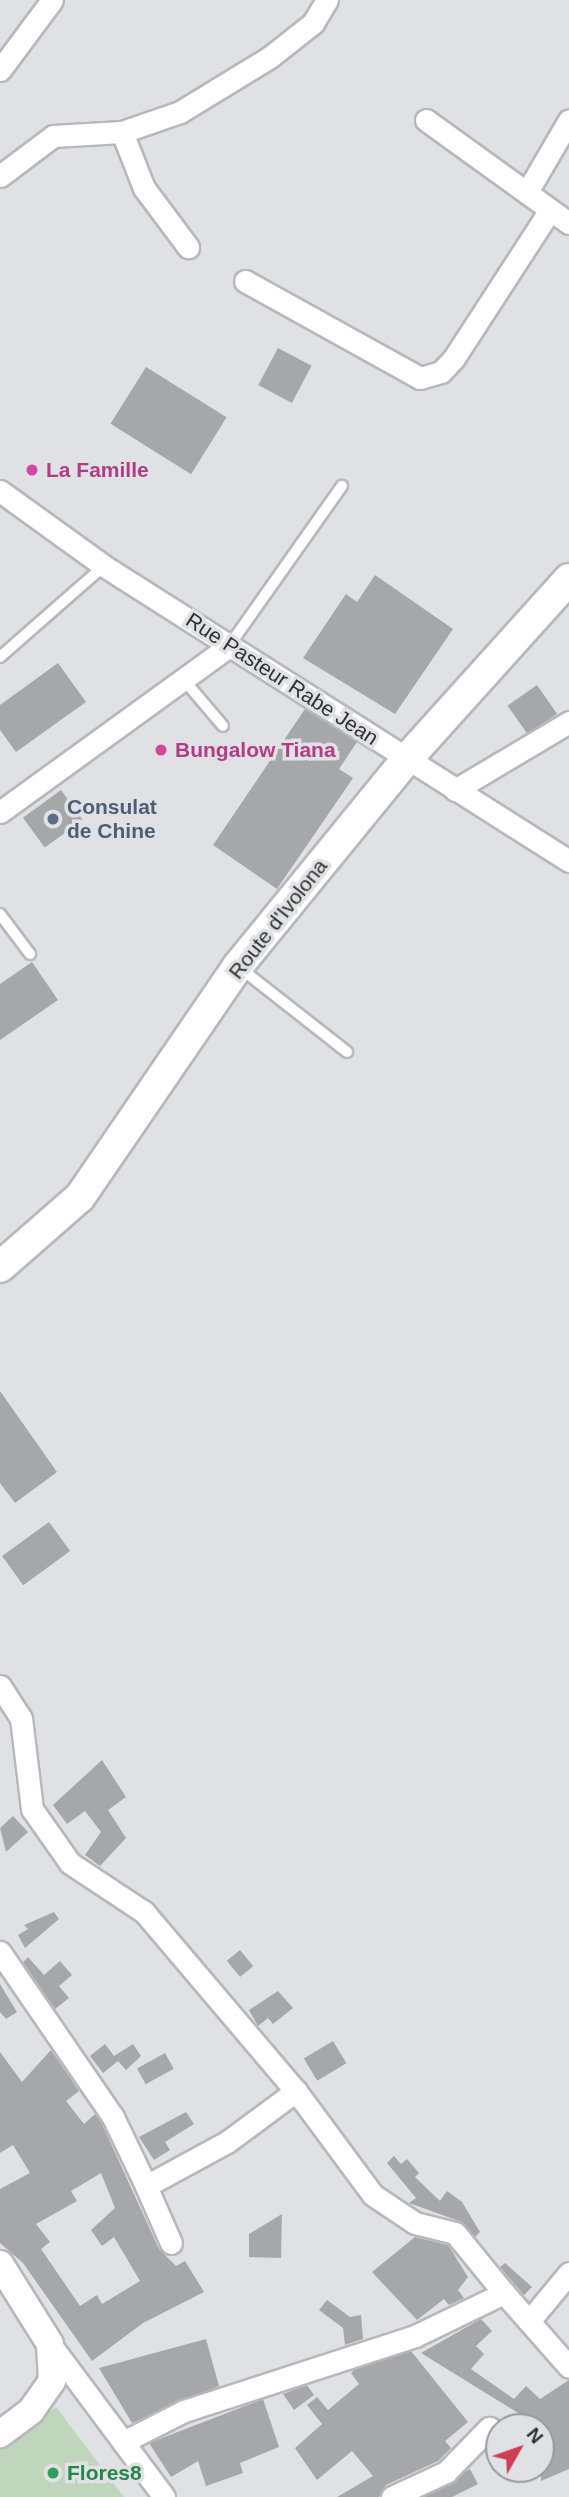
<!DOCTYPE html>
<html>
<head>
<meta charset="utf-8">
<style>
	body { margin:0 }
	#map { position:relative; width:569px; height:2497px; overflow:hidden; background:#e0e1e4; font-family:Arial,sans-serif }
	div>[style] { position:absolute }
	.green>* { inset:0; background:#c0d6bc }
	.building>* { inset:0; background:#a6a7aa; transform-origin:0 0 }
	.roads { filter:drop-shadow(2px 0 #b7b8bc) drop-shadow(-2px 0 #b7b8bc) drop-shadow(0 2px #b7b8bc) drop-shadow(0 -2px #b7b8bc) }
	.service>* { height:10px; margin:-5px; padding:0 5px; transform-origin:5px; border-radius:5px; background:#fff }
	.minor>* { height:21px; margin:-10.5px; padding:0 10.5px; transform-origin:10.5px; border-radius:10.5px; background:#fff }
	.tertiary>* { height:26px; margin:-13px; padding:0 13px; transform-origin:13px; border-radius:13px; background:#fff }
	.secondary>* { height:30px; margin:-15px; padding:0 15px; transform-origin:15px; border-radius:15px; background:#fff }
	.dots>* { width:19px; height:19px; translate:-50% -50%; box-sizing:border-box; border:4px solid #e0e1e4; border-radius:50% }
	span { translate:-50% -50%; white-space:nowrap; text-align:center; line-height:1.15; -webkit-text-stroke:7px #e0e1e4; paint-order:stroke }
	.hotel-label { font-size:21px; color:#b23c85; font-weight:700 }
	.left { translate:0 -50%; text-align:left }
	.street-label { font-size:21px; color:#2f3031 }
	.service-label { font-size:21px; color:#4e5e75; font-weight:700 }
	.leisure-label { font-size:21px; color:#27864d; font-weight:700 }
	.north { position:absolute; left:485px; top:2413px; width:70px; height:70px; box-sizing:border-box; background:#e0e1e4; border:2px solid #999a9c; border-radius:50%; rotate:50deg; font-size:19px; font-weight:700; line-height:28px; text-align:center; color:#2f3031 }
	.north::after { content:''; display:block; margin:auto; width:24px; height:32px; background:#ce3e54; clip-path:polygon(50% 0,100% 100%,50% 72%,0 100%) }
</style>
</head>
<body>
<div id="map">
	<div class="green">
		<div style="clip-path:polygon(56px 2407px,124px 2497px,0 2497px,0 2449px)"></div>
	</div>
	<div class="building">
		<div style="left:278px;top:348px;width:38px;height:42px;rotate:28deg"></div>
		<div style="left:146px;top:367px;width:95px;height:67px;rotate:32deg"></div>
		<div style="clip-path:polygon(375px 575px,453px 629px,395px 714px,303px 658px,346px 594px,357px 602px)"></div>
		<div style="clip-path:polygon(58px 663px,86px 702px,16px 752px,0 730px,0 705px)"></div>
		<div style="left:537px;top:685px;width:35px;height:36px;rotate:55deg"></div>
		<div style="clip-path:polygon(305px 709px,357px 742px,339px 769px,353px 778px,277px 889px,213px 845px)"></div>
		<div style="left:61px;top:790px;width:37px;height:47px;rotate:54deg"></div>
		<div style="clip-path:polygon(32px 962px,58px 1000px,0 1040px,0 984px)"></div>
		<div style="clip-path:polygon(0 1391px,57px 1472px,15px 1503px,0 1483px)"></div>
		<div style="left:49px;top:1522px;width:36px;height:58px;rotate:54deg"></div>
		<div style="clip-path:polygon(102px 1760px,126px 1797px,108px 1810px,126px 1838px,100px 1866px,85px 1855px,101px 1832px,85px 1811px,67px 1824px,53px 1805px)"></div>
		<div style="clip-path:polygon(13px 1816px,28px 1832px,6px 1852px,0 1828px)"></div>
		<div style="clip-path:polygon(54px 1912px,59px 1919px,25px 1948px,18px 1935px,28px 1929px,24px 1925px)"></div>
		<div style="left:240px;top:1950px;width:21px;height:17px;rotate:51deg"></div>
		<div style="clip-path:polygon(28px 1957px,44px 1975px,60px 1961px,72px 1975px,59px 1986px,69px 1998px,55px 2009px,23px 1962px)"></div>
		<div style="clip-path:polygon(0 1984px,17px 2012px,6px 2019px,0 2012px)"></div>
		<div style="clip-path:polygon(278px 1991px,293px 2008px,273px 2024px,268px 2018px,258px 2026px,249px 2010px)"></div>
		<div style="left:333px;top:2041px;width:26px;height:34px;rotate:59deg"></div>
		<div style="clip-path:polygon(105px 2044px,114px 2056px,133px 2044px,141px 2056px,126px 2070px,118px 2061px,103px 2073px,90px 2056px)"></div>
		<div style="clip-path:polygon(evenodd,51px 2050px,79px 2091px,66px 2101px,84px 2124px,95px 2114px,102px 2124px,159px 2249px,176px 2266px,185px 2261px,204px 2292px,143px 2323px,92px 2361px,23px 2263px,0 2243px,0 2189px,30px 2173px,13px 2145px,0 2153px,0 2052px,22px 2082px,51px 2050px,101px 2173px,115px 2208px,91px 2230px,102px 2246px,114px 2237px,140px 2281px,102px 2304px,97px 2295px,80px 2306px,41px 2249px,50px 2242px,36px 2224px,77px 2201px,71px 2191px,101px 2173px)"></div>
		<div style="left:165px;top:2053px;width:18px;height:32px;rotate:61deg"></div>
		<div style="clip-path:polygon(186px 2112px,194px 2124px,165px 2142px,170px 2150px,154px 2160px,139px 2137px)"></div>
		<div style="clip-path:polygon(394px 2156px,401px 2164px,407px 2159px,419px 2173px,415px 2177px,440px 2201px,447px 2191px,462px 2202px,480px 2232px,475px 2237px,459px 2221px,409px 2203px,416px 2198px,387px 2163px)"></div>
		<div style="clip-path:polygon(282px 2214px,281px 2258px,249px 2257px,249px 2234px)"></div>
		<div style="clip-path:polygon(415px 2237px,448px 2245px,468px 2277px,458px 2290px,464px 2298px,449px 2305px,444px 2299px,417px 2320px,372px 2272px)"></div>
		<div style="clip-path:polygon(505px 2263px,532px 2287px,524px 2295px,500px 2267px)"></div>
		<div style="clip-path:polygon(327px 2300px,350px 2317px,361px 2315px,363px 2339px,345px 2345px,343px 2328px,319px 2310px)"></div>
		<div style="clip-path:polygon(481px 2319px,492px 2331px,476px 2346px,484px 2354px,471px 2369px,514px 2399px,526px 2386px,540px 2399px,569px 2380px,569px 2469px,541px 2481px,541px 2427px,421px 2353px)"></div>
		<div style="clip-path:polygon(206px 2339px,219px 2386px,132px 2423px,99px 2368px)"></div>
		<div style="clip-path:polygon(411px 2351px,468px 2422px,445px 2441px,451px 2448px,438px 2461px,386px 2485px,379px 2497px,337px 2497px,373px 2476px,352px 2451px,317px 2480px,295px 2448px,322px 2424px,307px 2405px,317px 2397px,328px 2410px,359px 2384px,351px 2373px,355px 2369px)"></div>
		<div style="clip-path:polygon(307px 2385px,314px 2395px,294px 2410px,283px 2394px)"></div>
		<div style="clip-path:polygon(263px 2399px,279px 2447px,240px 2463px,243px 2473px,206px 2486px,198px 2461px,171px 2477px,149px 2443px)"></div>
		<div style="clip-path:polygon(470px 2469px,478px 2484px,452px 2497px,423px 2497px)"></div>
	</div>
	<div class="roads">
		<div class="service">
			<div style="left:229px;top:646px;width:196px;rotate:-54.8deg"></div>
			<div style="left:0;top:657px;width:138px;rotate:-41.2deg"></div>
			<div style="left:184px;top:680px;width:60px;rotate:49.7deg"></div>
			<div style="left:0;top:914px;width:50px;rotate:53.1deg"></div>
			<div style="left:240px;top:968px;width:136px;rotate:38.1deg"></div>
		</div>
		<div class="minor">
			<div style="left:0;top:70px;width:87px;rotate:-53.4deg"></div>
			<div style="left:426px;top:120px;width:176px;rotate:35.8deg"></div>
			<div style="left:122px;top:132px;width:60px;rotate:68.6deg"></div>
			<div style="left:144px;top:188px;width:74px;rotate:53.3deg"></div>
			<div style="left:0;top:176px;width:66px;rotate:-37deg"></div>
			<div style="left:53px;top:136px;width:69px;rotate:-3.3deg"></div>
			<div style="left:122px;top:132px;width:61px;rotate:-19deg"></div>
			<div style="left:180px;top:112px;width:105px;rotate:-31.4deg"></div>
			<div style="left:270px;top:57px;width:55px;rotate:-38.3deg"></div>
			<div style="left:313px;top:23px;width:27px;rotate:-59deg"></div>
			<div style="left:527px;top:192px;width:83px;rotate:-59.7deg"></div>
			<div style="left:245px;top:281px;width:200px;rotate:29deg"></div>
			<div style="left:420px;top:378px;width:22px;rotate:-16deg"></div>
			<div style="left:441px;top:372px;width:19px;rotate:-47deg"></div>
			<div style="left:454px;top:358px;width:176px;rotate:-57deg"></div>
			<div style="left:0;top:491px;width:128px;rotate:35.8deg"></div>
			<div style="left:104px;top:566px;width:551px;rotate:32.39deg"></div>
			<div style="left:455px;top:790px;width:133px;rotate:-30.8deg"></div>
			<div style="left:0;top:812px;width:283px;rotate:-35.9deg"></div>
			<div style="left:0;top:1686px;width:38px;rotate:57deg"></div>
			<div style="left:21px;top:1718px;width:92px;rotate:83.1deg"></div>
			<div style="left:32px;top:1809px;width:66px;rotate:54.9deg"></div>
			<div style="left:70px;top:1863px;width:89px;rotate:33.5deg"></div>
			<div style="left:144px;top:1912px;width:235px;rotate:49.7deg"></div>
			<div style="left:296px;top:2091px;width:129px;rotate:53.5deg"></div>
			<div style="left:373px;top:2195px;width:50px;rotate:33.7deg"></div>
			<div style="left:415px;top:2223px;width:41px;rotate:14deg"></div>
			<div style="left:455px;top:2233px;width:77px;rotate:50.8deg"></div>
			<div style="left:0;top:1952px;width:200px;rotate:55.6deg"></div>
			<div style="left:113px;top:2117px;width:76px;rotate:64.4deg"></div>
			<div style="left:171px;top:2243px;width:62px;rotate:-113.7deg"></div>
			<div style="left:146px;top:2186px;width:92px;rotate:-28.5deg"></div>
			<div style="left:227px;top:2142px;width:86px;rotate:-36.5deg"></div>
			<div style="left:530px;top:2320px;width:61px;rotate:-50.3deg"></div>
			<div style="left:50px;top:2344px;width:191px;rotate:53.3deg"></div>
			<div style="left:123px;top:2442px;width:68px;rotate:-26.9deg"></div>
			<div style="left:184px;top:2411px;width:243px;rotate:-18deg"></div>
			<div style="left:415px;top:2336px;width:99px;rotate:-25.8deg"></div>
			<div style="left:504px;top:2293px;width:98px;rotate:48.7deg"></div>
			<div style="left:392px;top:2497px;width:60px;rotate:-24.8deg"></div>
			<div style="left:446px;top:2472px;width:62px;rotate:-45.7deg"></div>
		</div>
		<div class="tertiary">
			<div style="left:0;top:2264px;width:94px;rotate:58deg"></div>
			<div style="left:50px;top:2344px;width:37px;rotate:87deg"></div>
			<div style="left:52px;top:2381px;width:37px;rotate:125deg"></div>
			<div style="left:31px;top:2411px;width:39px;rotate:143deg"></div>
		</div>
		<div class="secondary">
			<div style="left:0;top:1267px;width:106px;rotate:-41.2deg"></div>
			<div style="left:80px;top:1197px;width:280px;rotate:-55.6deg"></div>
			<div style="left:238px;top:966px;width:267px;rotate:-50.8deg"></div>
			<div style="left:407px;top:759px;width:242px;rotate:-48deg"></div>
		</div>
	</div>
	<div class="dots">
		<div style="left:32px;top:470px;background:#d1479c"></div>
		<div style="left:161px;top:750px;background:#d1479c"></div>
		<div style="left:53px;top:819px;background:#5c6f8a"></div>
		<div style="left:53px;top:2473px;background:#2e9e5b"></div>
	</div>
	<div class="hotel-label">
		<span class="left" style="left:46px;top:470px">La Famille</span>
		<span class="left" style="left:175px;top:750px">Bungalow Tiana</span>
	</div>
	<div class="street-label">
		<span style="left:282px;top:679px;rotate:33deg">Rue Pasteur Rabe Jean</span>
		<span style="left:278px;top:919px;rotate:-52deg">Route d'Ivolona</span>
	</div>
	<div class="service-label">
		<span class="left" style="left:67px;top:819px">Consulat<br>de Chine</span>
	</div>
	<div class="leisure-label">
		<span class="left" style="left:67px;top:2473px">Flores8</span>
	</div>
	<div class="north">N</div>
</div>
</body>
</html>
